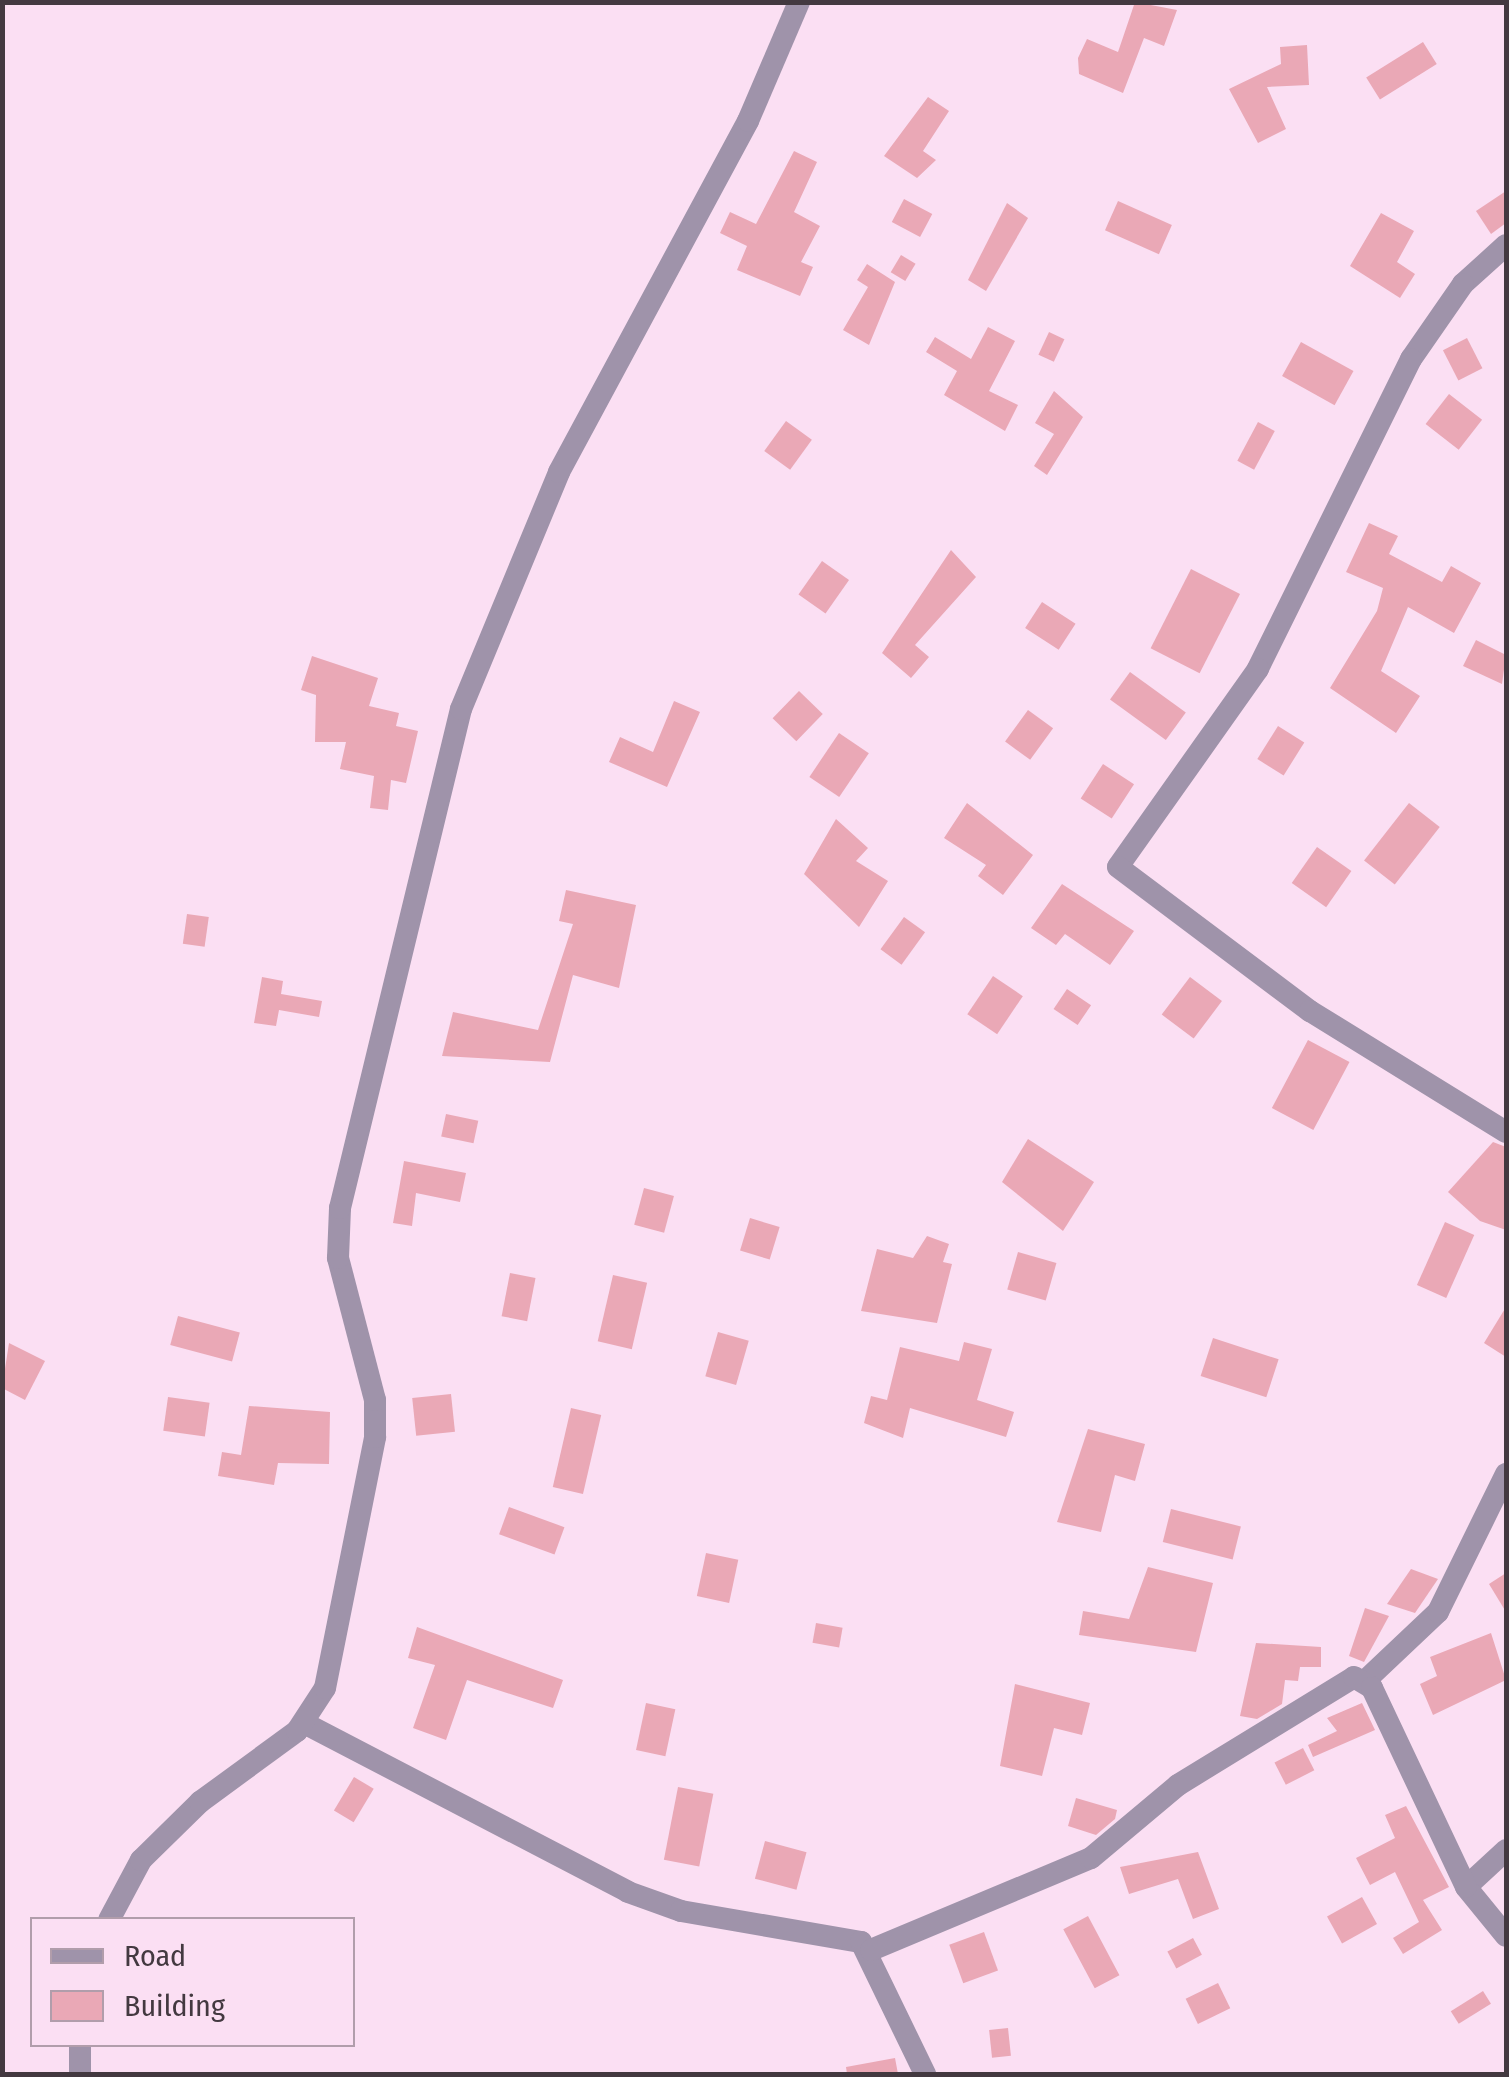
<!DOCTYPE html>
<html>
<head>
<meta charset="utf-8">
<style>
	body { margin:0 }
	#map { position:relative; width:1509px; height:2077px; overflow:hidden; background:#fbdff3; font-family:"Fira Sans Condensed",sans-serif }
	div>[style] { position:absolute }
	.building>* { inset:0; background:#eaa8b6; transform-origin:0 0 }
	.minor>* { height:22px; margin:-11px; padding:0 11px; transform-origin:11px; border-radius:11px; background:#9f93aa }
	span { translate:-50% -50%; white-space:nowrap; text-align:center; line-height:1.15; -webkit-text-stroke:8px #fbdff3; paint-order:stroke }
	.frame { position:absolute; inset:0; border:5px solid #433940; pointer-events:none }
	.legend { position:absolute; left:30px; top:1917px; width:325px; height:130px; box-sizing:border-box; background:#fbdff3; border:2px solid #b19dab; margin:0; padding:12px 18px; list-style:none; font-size:30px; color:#433940 }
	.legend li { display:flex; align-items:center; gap:20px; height:50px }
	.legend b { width:50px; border:2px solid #b19dab }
</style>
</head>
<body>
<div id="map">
	<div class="building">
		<div style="clip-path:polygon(1135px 2px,1177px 10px,1164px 46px,1144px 38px,1123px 93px,1079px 74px,1078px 58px,1087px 39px,1118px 52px)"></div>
		<div style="left:1423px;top:42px;width:26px;height:67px;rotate:58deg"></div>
		<div style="clip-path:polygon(1307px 45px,1309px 85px,1267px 87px,1286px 129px,1258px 143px,1229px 89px,1281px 64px,1280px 47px)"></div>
		<div style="clip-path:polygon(928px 97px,949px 111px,923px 151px,936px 160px,917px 178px,884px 156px)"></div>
		<div style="clip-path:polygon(794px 151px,817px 162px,794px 212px,820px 226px,801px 262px,813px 267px,800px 296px,737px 270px,747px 246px,720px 233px,730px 212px,756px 224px)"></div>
		<div style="clip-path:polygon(1506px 191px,1506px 223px,1491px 234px,1476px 211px)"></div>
		<div style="left:904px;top:199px;width:32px;height:26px;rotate:28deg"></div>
		<div style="left:1118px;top:201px;width:59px;height:32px;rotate:24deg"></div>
		<div style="clip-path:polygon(1007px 203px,1028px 218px,986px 291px,968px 280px)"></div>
		<div style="clip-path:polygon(1381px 213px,1414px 231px,1397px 262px,1415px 274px,1400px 298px,1350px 266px)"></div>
		<div style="left:901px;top:255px;width:17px;height:20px;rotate:31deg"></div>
		<div style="clip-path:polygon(867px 264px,895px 282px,869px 345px,843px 330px,868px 287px,857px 280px)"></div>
		<div style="clip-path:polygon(988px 327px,1015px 341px,989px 391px,1018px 405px,1005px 431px,944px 395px,957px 371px,926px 352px,935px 337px,971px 359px)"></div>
		<div style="left:1049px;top:332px;width:17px;height:25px;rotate:25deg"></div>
		<div style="left:1467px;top:338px;width:34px;height:27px;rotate:63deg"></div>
		<div style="left:1301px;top:342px;width:60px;height:39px;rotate:29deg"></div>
		<div style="clip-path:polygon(1054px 391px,1083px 417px,1047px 475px,1034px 466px,1054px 434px,1035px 423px)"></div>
		<div style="left:1449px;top:394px;width:42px;height:38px;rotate:38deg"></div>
		<div style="left:786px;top:421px;width:32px;height:37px;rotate:36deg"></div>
		<div style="left:1258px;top:422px;width:19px;height:44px;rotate:28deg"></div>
		<div style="clip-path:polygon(1369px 523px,1398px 536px,1389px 554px,1442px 582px,1451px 566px,1481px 583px,1454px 633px,1408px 607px,1381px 671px,1420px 696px,1396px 733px,1330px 688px,1377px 611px,1383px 588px,1346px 572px)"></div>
		<div style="clip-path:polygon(951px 550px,976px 577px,915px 645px,929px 657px,911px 678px,882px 653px)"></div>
		<div style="left:822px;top:561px;width:33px;height:41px;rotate:35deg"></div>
		<div style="left:1191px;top:569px;width:55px;height:89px;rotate:27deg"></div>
		<div style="left:1042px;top:602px;width:40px;height:31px;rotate:33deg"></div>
		<div style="clip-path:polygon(1476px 640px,1506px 655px,1502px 684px,1463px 666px)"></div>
		<div style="clip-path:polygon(312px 656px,378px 678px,369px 706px,399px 713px,396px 726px,418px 731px,406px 783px,391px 780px,388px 810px,370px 808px,374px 776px,340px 769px,346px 742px,315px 742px,316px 695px,301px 690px)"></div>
		<div style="left:1130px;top:672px;width:69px;height:34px;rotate:36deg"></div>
		<div style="left:799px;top:691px;width:33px;height:38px;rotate:44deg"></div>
		<div style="clip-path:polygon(674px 701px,700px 712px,667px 787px,609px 762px,620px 737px,653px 752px)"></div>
		<div style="left:1028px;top:710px;width:31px;height:39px;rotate:36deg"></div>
		<div style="left:1278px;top:726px;width:31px;height:39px;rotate:32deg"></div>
		<div style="left:839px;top:733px;width:36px;height:53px;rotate:34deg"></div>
		<div style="left:1103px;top:764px;width:37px;height:41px;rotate:33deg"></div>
		<div style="clip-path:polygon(967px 803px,1033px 855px,1003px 895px,978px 876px,986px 865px,944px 838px)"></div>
		<div style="left:1409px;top:803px;width:39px;height:73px;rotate:38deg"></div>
		<div style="clip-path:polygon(836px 819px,868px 848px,856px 861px,888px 881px,859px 927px,804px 874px)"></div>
		<div style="left:1317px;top:847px;width:42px;height:44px;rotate:35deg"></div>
		<div style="clip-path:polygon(1062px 884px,1134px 931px,1110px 965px,1065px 934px,1056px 945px,1031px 928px)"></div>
		<div style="clip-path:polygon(566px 890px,636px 905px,619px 988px,573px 975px,550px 1062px,442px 1056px,453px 1012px,538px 1030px,573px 924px,559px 921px)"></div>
		<div style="left:187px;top:914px;width:22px;height:30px;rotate:8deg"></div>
		<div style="left:904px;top:917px;width:26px;height:40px;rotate:36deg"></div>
		<div style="left:993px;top:976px;width:36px;height:46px;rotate:34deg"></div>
		<div style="clip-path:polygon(262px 977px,283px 981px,281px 994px,322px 1001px,319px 1017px,279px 1010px,276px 1026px,254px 1023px)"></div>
		<div style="left:1190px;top:977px;width:40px;height:47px;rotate:37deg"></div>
		<div style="left:1067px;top:989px;width:29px;height:24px;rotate:34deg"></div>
		<div style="left:1308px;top:1040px;width:47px;height:77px;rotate:28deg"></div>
		<div style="left:446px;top:1114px;width:33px;height:23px;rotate:12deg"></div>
		<div style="clip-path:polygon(1028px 1139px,1094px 1182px,1063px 1231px,1002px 1182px)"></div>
		<div style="clip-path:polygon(1493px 1142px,1506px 1147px,1506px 1230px,1480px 1221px,1448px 1192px)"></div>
		<div style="clip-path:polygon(404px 1161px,466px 1173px,460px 1202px,416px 1193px,412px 1226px,393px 1223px)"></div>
		<div style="left:644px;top:1188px;width:31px;height:38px;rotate:15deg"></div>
		<div style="left:750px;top:1218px;width:31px;height:34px;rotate:17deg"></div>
		<div style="left:1445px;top:1222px;width:32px;height:69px;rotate:24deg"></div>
		<div style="clip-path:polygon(927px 1236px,949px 1244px,943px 1262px,952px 1264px,937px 1323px,861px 1311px,877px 1249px,913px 1258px)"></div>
		<div style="left:1018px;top:1252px;width:40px;height:39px;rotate:16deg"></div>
		<div style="left:510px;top:1273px;width:26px;height:44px;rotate:11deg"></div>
		<div style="left:613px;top:1275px;width:35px;height:68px;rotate:13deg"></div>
		<div style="clip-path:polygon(1506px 1307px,1506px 1357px,1484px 1343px)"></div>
		<div style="left:178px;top:1316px;width:64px;height:30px;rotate:15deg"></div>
		<div style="left:718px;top:1332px;width:32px;height:46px;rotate:16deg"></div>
		<div style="left:1213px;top:1338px;width:69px;height:40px;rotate:18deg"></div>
		<div style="clip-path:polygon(964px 1342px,992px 1349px,977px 1400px,1014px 1412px,1006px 1437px,910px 1408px,903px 1438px,864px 1423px,871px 1396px,887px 1400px,900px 1347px,959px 1361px)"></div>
		<div style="clip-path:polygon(9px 1343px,45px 1361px,25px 1400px,2px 1388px)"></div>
		<div style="left:451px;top:1394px;width:38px;height:39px;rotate:84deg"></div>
		<div style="left:168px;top:1397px;width:42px;height:34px;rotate:8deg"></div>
		<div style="clip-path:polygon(249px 1406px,330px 1412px,329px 1464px,278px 1463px,274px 1485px,218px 1476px,222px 1452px,241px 1455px)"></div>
		<div style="left:571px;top:1408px;width:31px;height:81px;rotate:13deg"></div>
		<div style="clip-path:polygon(1088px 1429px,1145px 1444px,1135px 1481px,1115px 1475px,1101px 1532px,1057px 1522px)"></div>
		<div style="left:509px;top:1507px;width:59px;height:29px;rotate:20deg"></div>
		<div style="left:1171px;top:1509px;width:72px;height:34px;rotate:14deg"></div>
		<div style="left:706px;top:1553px;width:33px;height:44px;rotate:12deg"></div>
		<div style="clip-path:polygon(1148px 1567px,1213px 1583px,1196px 1652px,1079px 1635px,1083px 1611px,1129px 1619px)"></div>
		<div style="clip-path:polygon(1411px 1569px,1438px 1579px,1415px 1613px,1387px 1604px)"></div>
		<div style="clip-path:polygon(1506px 1573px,1506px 1612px,1489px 1584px)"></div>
		<div style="clip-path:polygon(1365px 1608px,1389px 1616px,1364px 1662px,1349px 1656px)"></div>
		<div style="left:816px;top:1623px;width:27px;height:20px;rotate:10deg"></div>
		<div style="clip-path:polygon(417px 1627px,563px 1680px,553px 1708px,467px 1680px,446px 1740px,413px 1728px,435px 1665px,408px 1658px)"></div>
		<div style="clip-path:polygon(1491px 1633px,1506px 1680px,1433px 1715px,1420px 1684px,1437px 1676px,1430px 1657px)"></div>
		<div style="clip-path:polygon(1256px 1643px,1321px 1647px,1321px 1667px,1300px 1667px,1298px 1681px,1285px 1680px,1282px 1704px,1257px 1719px,1240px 1716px)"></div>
		<div style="clip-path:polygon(1015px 1684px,1090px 1703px,1082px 1735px,1054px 1728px,1042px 1776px,1000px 1766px)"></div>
		<div style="left:646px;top:1703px;width:30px;height:48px;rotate:12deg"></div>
		<div style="clip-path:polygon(1362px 1703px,1375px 1730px,1313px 1757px,1308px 1745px,1337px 1731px,1327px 1718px)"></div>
		<div style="left:1303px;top:1748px;width:25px;height:32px;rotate:63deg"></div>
		<div style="left:354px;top:1777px;width:23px;height:39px;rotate:31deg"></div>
		<div style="left:678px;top:1787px;width:36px;height:74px;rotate:11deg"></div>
		<div style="clip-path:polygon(1076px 1798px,1117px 1810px,1115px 1819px,1096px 1835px,1068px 1826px)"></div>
		<div style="clip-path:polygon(1406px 1806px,1449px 1887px,1423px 1900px,1442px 1930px,1403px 1954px,1393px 1938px,1419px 1922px,1395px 1872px,1370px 1885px,1356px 1858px,1395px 1838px,1385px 1815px)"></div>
		<div style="left:765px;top:1841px;width:43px;height:39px;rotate:15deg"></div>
		<div style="clip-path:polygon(1198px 1852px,1219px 1909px,1193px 1919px,1178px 1879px,1129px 1894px,1120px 1867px)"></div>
		<div style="left:1362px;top:1897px;width:31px;height:40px;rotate:61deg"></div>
		<div style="left:1088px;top:1916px;width:67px;height:28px;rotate:62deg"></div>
		<div style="left:984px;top:1932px;width:41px;height:37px;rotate:70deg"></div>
		<div style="left:1193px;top:1938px;width:19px;height:29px;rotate:62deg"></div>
		<div style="left:1218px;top:1983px;width:28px;height:36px;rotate:64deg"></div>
		<div style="left:1483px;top:1991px;width:15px;height:38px;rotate:58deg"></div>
		<div style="left:1008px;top:2028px;width:28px;height:19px;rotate:84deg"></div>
		<div style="clip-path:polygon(895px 2058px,898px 2074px,847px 2074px,846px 2067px)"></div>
	</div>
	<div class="minor">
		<div style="left:1506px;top:245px;width:58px;rotate:137.8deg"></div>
		<div style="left:1463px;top:284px;width:91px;rotate:124.7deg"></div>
		<div style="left:1411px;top:359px;width:346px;rotate:116.3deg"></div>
		<div style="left:1258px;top:669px;width:242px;rotate:125.3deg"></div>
		<div style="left:1118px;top:867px;width:240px;rotate:36.9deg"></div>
		<div style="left:1310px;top:1011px;width:230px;rotate:31.7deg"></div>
		<div style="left:1366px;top:1680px;width:99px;rotate:-43.4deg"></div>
		<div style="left:1438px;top:1612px;width:154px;rotate:-63.8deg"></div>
		<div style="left:304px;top:1723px;width:365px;rotate:27.5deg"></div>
		<div style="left:628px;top:1892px;width:56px;rotate:19.7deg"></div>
		<div style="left:681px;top:1911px;width:183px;rotate:9.8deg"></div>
		<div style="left:861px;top:1942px;width:147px;rotate:64.1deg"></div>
		<div style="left:1506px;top:1850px;width:54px;rotate:137.2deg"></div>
		<div style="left:1466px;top:1887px;width:63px;rotate:50.8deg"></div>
		<div style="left:109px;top:1920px;width:68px;rotate:-61.9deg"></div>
		<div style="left:141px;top:1860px;width:83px;rotate:-44.5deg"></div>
		<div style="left:200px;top:1802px;width:120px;rotate:-36.2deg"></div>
		<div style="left:297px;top:1731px;width:51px;rotate:-56.9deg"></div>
		<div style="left:325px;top:1688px;width:256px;rotate:-78.7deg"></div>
		<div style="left:375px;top:1437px;width:37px;rotate:-90deg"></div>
		<div style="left:375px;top:1400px;width:147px;rotate:-104.6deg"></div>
		<div style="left:338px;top:1258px;width:50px;rotate:-87.7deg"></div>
		<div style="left:340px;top:1208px;width:513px;rotate:-76.37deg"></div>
		<div style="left:461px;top:709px;width:256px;rotate:-67.5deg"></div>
		<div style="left:559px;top:472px;width:399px;rotate:-61.7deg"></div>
		<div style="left:748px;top:121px;width:129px;rotate:-66.8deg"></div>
		<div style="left:871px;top:1950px;width:238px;rotate:-22.7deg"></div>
		<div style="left:1091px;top:1858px;width:114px;rotate:-40deg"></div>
		<div style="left:1178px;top:1785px;width:206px;rotate:-31.5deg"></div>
		<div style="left:1354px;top:1677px;width:21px;rotate:31deg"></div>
		<div style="left:1372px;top:1688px;width:220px;rotate:64.7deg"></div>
		<div style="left:80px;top:2074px;width:30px;rotate:-90deg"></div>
	</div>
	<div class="frame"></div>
	<ul class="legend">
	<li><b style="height:12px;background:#9f93aa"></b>Road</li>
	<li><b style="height:28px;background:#eaa8b6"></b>Building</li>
	</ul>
</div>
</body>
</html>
